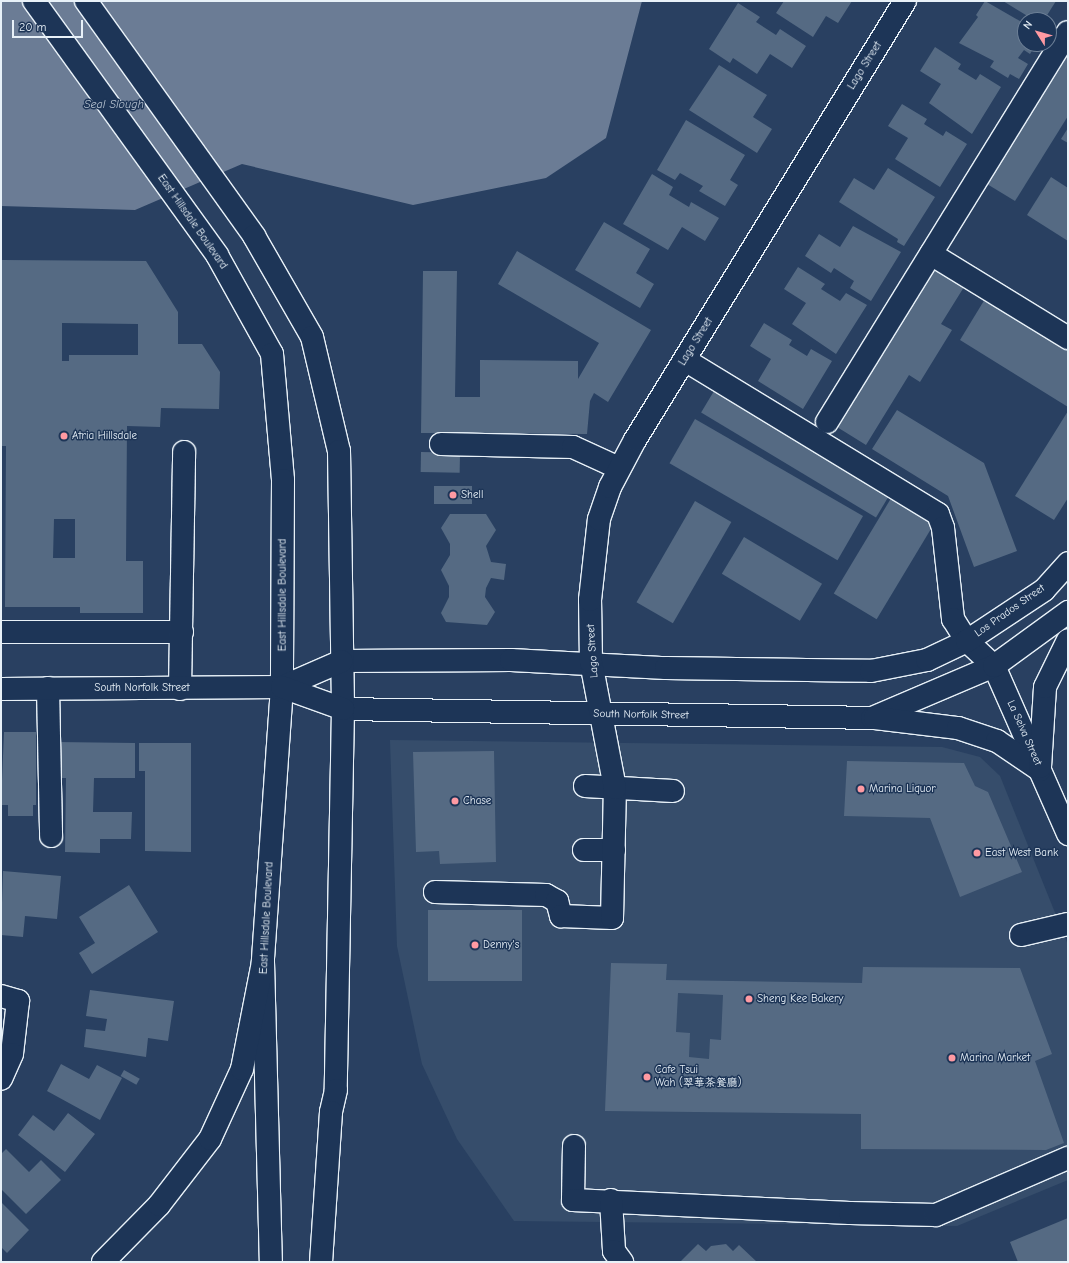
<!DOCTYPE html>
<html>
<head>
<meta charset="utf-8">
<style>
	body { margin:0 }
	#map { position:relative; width:1069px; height:1263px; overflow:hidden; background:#294061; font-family:"Comic Neue","LXGW WenKai TC",sans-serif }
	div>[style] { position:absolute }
	.built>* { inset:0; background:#364d6b }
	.water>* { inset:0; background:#6b7c95 }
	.building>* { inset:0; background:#556a83; transform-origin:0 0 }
	.roads { filter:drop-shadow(1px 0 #e8f1f8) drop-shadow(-1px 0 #e8f1f8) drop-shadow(0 1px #e8f1f8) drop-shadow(0 -1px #e8f1f8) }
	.minor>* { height:22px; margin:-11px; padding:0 11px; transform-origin:11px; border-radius:11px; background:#1d3557 }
	.major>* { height:22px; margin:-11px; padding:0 11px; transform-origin:11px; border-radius:11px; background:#1d3557 }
	.highway>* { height:22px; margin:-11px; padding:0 11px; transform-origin:11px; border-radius:11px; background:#1d3557 }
	.dots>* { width:11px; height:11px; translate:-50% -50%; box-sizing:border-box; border:2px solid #1d3557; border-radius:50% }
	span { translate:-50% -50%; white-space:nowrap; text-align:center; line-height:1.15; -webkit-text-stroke:3px #1d3557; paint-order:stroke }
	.street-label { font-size:11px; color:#e8f1f8 }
	.poi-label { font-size:11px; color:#e8f1f8 }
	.left { translate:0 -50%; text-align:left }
	.water-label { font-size:12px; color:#b6c2d0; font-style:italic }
	.frame { position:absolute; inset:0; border:2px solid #e8f1f8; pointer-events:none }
	.north { position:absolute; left:1017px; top:12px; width:40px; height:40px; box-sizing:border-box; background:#1d3557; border:1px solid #6e8097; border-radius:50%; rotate:307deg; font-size:11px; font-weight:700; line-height:16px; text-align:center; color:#e8f1f8 }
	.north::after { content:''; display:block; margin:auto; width:14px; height:18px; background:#ff9aa2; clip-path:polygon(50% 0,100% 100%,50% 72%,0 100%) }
	.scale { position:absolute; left:12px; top:20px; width:71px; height:18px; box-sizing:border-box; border:2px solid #e8f1f8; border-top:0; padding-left:5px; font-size:12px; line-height:14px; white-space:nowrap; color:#e8f1f8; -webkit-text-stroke:3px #1d3557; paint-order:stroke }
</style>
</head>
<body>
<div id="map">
	<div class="built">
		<div style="clip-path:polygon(390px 740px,942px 747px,980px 757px,1000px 776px,1068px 945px,1068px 1180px,957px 1226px,514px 1221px,457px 1139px,422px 1064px,397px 946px)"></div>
	</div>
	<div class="water">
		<div style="clip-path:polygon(1px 1px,642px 1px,606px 138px,546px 178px,413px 205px,242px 164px,135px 210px,1px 206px)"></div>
	</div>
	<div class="building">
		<div style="clip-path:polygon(784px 1px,852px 1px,838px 23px,826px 16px,813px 37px,776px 13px)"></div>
		<div style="clip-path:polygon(985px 1px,1025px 24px,1025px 44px,1036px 44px,1030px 54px,1024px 50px,1018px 58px,1028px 64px,1019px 79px,1010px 74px,1008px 78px,990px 67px,994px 61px,959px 43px,978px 17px,976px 15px)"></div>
		<div style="clip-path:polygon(1003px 1px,1056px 1px,1044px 20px,1034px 20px)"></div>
		<div style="clip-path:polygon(738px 3px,760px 17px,756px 22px,776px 35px,780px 29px,806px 46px,792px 68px,770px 54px,757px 74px,733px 58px,730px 63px,709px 49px)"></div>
		<div style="clip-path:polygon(935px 47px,961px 64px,958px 69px,976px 80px,980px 74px,1001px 87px,972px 134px,929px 103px,941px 84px,920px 71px)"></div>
		<div style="clip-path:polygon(1068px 54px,1068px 116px,1015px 201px,987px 184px)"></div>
		<div style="clip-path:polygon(719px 65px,767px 95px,753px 117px,772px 129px,757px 153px,689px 110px)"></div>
		<div style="clip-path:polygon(902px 104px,927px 119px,924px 124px,943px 136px,946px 131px,967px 144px,940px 187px,895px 159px,908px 138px,888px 126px)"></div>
		<div style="clip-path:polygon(686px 120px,745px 155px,730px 180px,738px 185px,725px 206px,699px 191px,703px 186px,680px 173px,675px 180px,657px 170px)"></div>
		<div style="clip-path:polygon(1068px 128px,1068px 143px,1061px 139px)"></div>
		<div style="clip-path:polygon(888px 168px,935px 197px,904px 246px,897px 242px,898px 239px,839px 202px,854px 178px,874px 190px)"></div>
		<div style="clip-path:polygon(652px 174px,673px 187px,669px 195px,689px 207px,691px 202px,719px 218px,705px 241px,682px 227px,668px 250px,623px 224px)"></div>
		<div style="clip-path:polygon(1051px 177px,1068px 188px,1068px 241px,1027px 215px)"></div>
		<div style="clip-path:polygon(604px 222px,650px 249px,636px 273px,654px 284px,640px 308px,575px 270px)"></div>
		<div style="clip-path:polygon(853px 226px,901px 252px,871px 301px,850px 288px,854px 281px,834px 268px,831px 273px,805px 256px,819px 234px,840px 247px)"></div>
		<div style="clip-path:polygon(517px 251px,651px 330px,608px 402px,594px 393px,590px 401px,587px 434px,421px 433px,423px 271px,457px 271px,455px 397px,480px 397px,480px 360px,578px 361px,578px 379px,599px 343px,498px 284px)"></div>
		<div style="clip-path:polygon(evenodd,2px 260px,146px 261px,178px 312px,178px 344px,202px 344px,220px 372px,219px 409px,161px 408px,160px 427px,127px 426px,126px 561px,143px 561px,143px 613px,80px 613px,80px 607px,5px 607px,6px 446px,1px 446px,2px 260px,62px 323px,138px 324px,138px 355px,69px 355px,69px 361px,62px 361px,62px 323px,2px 260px,54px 519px,75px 519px,75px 558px,53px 558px,54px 519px)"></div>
		<div style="clip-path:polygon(798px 267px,825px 284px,821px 289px,840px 301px,846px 293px,867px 305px,836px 354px,792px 324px,806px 303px,784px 289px)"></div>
		<div style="clip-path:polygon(935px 269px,964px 287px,941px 324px,952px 330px,920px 382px,909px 375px,866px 445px,837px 427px)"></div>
		<div style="clip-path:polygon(985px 299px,1068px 350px,1068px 407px,960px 340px)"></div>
		<div style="clip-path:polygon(764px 323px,792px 340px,789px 345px,807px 356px,811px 349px,832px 361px,803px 409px,758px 381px,771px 359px,750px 346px)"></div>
		<div style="left:714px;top:391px;width:204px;height:25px;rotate:31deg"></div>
		<div style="clip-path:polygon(897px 410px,984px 463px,1017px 551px,974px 567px,948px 496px,872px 449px)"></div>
		<div style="clip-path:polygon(1068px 411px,1068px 498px,1054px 520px,1015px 496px)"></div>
		<div style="left:695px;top:419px;width:194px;height:51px;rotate:30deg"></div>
		<div style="left:421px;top:452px;width:39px;height:20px;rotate:1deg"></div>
		<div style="left:434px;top:486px;width:38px;height:18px"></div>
		<div style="left:893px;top:495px;width:50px;height:115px;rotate:31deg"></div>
		<div style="left:695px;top:501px;width:42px;height:117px;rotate:30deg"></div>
		<div style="clip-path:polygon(450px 514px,486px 514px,496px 530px,486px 546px,491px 562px,506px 564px,504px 580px,491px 578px,486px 588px,485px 597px,495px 612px,487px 625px,446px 622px,441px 613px,449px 597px,449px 586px,441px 570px,450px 555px,450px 544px,441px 528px)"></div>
		<div style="left:744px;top:537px;width:91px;height:43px;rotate:31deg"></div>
		<div style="clip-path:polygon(4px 732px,36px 732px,36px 805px,33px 805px,33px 816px,8px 816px,8px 805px,1px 805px)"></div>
		<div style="clip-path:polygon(56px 742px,135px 743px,135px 778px,94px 778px,93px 812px,132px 812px,131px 839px,100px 839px,100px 853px,65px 852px,66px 778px,55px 778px)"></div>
		<div style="clip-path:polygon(139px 743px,191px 743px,191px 852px,145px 851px,145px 771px,139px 771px)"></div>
		<div style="clip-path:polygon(494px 751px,496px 862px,440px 864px,439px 851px,416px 852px,413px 752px)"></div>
		<div style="clip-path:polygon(847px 761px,964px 763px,975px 786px,988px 792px,1022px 872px,960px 897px,930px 818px,844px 816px)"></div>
		<div style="clip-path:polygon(3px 871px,61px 876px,57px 919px,25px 916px,23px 937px,1px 935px)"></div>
		<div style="clip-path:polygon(129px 885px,158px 932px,92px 974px,79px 953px,95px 943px,79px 917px)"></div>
		<div style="left:428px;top:910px;width:94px;height:71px"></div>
		<div style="clip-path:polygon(evenodd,611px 963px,667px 964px,666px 980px,862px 983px,863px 967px,1020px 968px,1052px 1054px,1035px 1061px,1064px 1143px,1046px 1150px,861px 1149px,861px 1114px,605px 1111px,611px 963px,678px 993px,723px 995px,721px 1040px,710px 1039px,709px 1059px,689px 1057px,690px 1033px,676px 1032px,678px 993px)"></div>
		<div style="clip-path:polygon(90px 990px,174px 1001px,168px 1041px,148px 1038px,146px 1057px,84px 1047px,86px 1029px,105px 1031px,107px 1019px,86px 1016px)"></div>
		<div style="clip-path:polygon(61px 1064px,89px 1079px,97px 1065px,122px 1078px,100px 1120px,47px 1091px)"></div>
		<div style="left:124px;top:1070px;width:18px;height:7px;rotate:29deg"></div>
		<div style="clip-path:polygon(68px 1113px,95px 1134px,65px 1172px,18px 1135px,33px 1115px,54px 1131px)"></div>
		<div style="clip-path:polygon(6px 1149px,29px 1172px,41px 1160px,61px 1180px,26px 1214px,1px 1189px,1px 1154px)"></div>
		<div style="clip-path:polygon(1px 1202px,29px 1230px,7px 1253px,1px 1247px)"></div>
		<div style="clip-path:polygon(1068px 1218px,1068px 1262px,1018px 1262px,1010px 1242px)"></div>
		<div style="clip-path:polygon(698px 1244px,706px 1251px,711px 1246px,726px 1244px,733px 1251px,739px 1245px,757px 1262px,680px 1262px)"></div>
	</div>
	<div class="roads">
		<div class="minor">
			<div style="left:931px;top:254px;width:161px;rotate:31.5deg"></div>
			<div style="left:685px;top:360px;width:296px;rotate:31.3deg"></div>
			<div style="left:938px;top:514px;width:15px;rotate:70deg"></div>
			<div style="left:943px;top:528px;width:92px;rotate:83.7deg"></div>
			<div style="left:953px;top:619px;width:26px;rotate:58deg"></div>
			<div style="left:967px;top:641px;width:37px;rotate:43deg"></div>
			<div style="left:994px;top:666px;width:184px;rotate:66.2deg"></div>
			<div style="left:827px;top:422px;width:458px;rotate:-58.3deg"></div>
			<div style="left:441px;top:444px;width:132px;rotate:1.3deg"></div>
			<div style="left:573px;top:447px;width:51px;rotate:24.5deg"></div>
			<div style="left:1px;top:632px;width:181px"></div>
			<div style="left:342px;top:661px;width:169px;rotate:-0.3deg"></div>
			<div style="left:511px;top:660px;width:155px;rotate:3deg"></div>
			<div style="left:666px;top:668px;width:205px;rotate:0.8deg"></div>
			<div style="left:871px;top:671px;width:57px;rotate:-11.1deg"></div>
			<div style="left:927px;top:660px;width:44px;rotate:-25.4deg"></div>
			<div style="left:967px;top:641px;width:92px;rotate:-33.5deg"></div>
			<div style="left:1044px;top:590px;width:36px;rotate:-48deg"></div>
			<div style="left:48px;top:688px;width:148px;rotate:88.8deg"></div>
			<div style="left:180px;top:689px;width:237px;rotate:-89deg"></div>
			<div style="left:343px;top:709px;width:529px;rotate:0.97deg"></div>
			<div style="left:872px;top:718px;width:133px;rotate:-23.1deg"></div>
			<div style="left:994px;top:666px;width:92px;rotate:-36.1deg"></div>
			<div style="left:875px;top:718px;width:84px;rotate:6.9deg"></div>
			<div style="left:958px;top:728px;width:41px;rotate:18.4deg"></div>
			<div style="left:997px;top:741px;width:52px;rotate:34deg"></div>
			<div style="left:1040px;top:767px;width:80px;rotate:-86.4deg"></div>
			<div style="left:1045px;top:687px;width:52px;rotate:-63.9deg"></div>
			<div style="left:585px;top:786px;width:88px;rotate:3.3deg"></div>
			<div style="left:584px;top:850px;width:30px"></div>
			<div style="left:435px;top:892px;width:111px;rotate:1.5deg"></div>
			<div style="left:546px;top:895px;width:13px;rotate:29deg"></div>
			<div style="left:557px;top:901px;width:16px;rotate:75deg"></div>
			<div style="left:561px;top:916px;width:51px;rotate:2.2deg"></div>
			<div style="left:612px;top:918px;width:130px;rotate:-88.7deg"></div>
			<div style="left:615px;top:788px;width:128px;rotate:-100.8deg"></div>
			<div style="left:591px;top:662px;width:62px;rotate:-90.9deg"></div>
			<div style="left:590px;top:600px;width:81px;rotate:-83.7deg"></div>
			<div style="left:599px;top:519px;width:34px;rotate:-71deg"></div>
			<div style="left:610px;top:487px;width:53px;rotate:-62deg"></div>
			<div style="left:635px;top:440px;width:515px;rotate:-58.41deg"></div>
			<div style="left:1021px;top:935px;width:48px;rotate:-13.2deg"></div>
			<div style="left:1px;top:996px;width:18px;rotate:16deg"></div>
			<div style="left:18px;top:1001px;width:53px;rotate:96.5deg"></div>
			<div style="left:12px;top:1054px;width:27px;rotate:114deg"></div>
			<div style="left:574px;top:1146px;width:54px;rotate:91.1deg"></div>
			<div style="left:573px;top:1200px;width:277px;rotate:2.7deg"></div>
			<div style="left:850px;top:1213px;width:86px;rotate:1.3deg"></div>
			<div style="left:936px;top:1215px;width:144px;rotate:-23.4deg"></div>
			<div style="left:611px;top:1200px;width:51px;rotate:86.6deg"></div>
			<div style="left:614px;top:1251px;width:14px;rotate:54deg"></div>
		</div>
		<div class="major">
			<div style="left:34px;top:1px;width:313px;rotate:54.2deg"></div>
			<div style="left:217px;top:255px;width:113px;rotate:60.9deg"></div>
			<div style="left:272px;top:354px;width:126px;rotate:85deg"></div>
			<div style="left:283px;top:480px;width:207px;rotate:90.3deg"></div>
			<div style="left:282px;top:687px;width:276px;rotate:94deg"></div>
			<div style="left:263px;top:962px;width:300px;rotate:88.5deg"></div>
			<div style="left:86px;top:1px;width:289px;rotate:54.4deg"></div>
			<div style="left:254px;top:236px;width:116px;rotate:60.1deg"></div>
			<div style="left:312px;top:337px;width:117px;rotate:76.7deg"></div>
			<div style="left:339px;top:451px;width:258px;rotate:89.1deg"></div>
			<div style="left:343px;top:709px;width:381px;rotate:91.1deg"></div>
			<div style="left:336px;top:1090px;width:23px;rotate:103deg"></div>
			<div style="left:331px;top:1112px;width:150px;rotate:93.8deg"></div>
			<div style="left:282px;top:687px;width:65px;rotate:-23.4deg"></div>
			<div style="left:1px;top:689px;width:281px;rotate:-0.4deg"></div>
			<div style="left:282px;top:687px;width:65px;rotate:19.8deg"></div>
		</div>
		<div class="highway">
			<div style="left:103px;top:1262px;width:80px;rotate:-45.5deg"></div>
			<div style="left:159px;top:1205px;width:83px;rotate:-52.3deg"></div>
			<div style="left:210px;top:1139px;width:77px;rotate:-65.4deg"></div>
			<div style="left:242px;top:1069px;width:109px;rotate:-78.9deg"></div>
		</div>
	</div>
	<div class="dots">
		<div style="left:64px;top:436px;background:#ff9aa2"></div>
		<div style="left:453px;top:495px;background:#ff9aa2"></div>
		<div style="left:861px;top:789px;background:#ff9aa2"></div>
		<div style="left:455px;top:801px;background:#ff9aa2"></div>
		<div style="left:977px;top:853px;background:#ff9aa2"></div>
		<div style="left:475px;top:945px;background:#ff9aa2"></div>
		<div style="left:749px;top:999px;background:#ff9aa2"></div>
		<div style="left:952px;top:1058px;background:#ff9aa2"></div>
		<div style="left:647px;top:1077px;background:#ff9aa2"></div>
	</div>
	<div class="street-label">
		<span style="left:865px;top:66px;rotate:-58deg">Lago Street</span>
		<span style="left:192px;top:222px;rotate:55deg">East Hillsdale Boulevard</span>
		<span style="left:696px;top:342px;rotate:-58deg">Lago Street</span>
		<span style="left:283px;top:595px;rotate:-90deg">East Hillsdale Boulevard</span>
		<span style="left:1010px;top:611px;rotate:-35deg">Los Prados Street</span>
		<span style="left:593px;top:651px;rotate:-94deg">Lago Street</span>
		<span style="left:142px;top:688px">South Norfolk Street</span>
		<span style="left:641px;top:715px;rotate:1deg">South Norfolk Street</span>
		<span style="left:1024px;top:733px;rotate:66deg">La Selva Street</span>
		<span style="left:267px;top:918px;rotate:-87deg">East Hillsdale Boulevard</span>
	</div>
	<div class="poi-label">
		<span class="left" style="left:72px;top:436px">Atria Hillsdale</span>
		<span class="left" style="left:461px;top:495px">Shell</span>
		<span class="left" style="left:869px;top:789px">Marina Liquor</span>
		<span class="left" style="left:463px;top:801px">Chase</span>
		<span class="left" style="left:985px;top:853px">East West Bank</span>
		<span class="left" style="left:483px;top:945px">Denny's</span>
		<span class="left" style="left:757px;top:999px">Sheng Kee Bakery</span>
		<span class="left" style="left:960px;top:1058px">Marina Market</span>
		<span class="left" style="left:655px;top:1077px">Cafe Tsui<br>Wah (翠華茶餐廳)</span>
	</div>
	<div class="water-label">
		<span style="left:114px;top:105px">Seal Slough</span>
	</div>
	<div class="frame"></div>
	<div class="north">N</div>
	<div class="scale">20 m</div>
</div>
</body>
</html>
